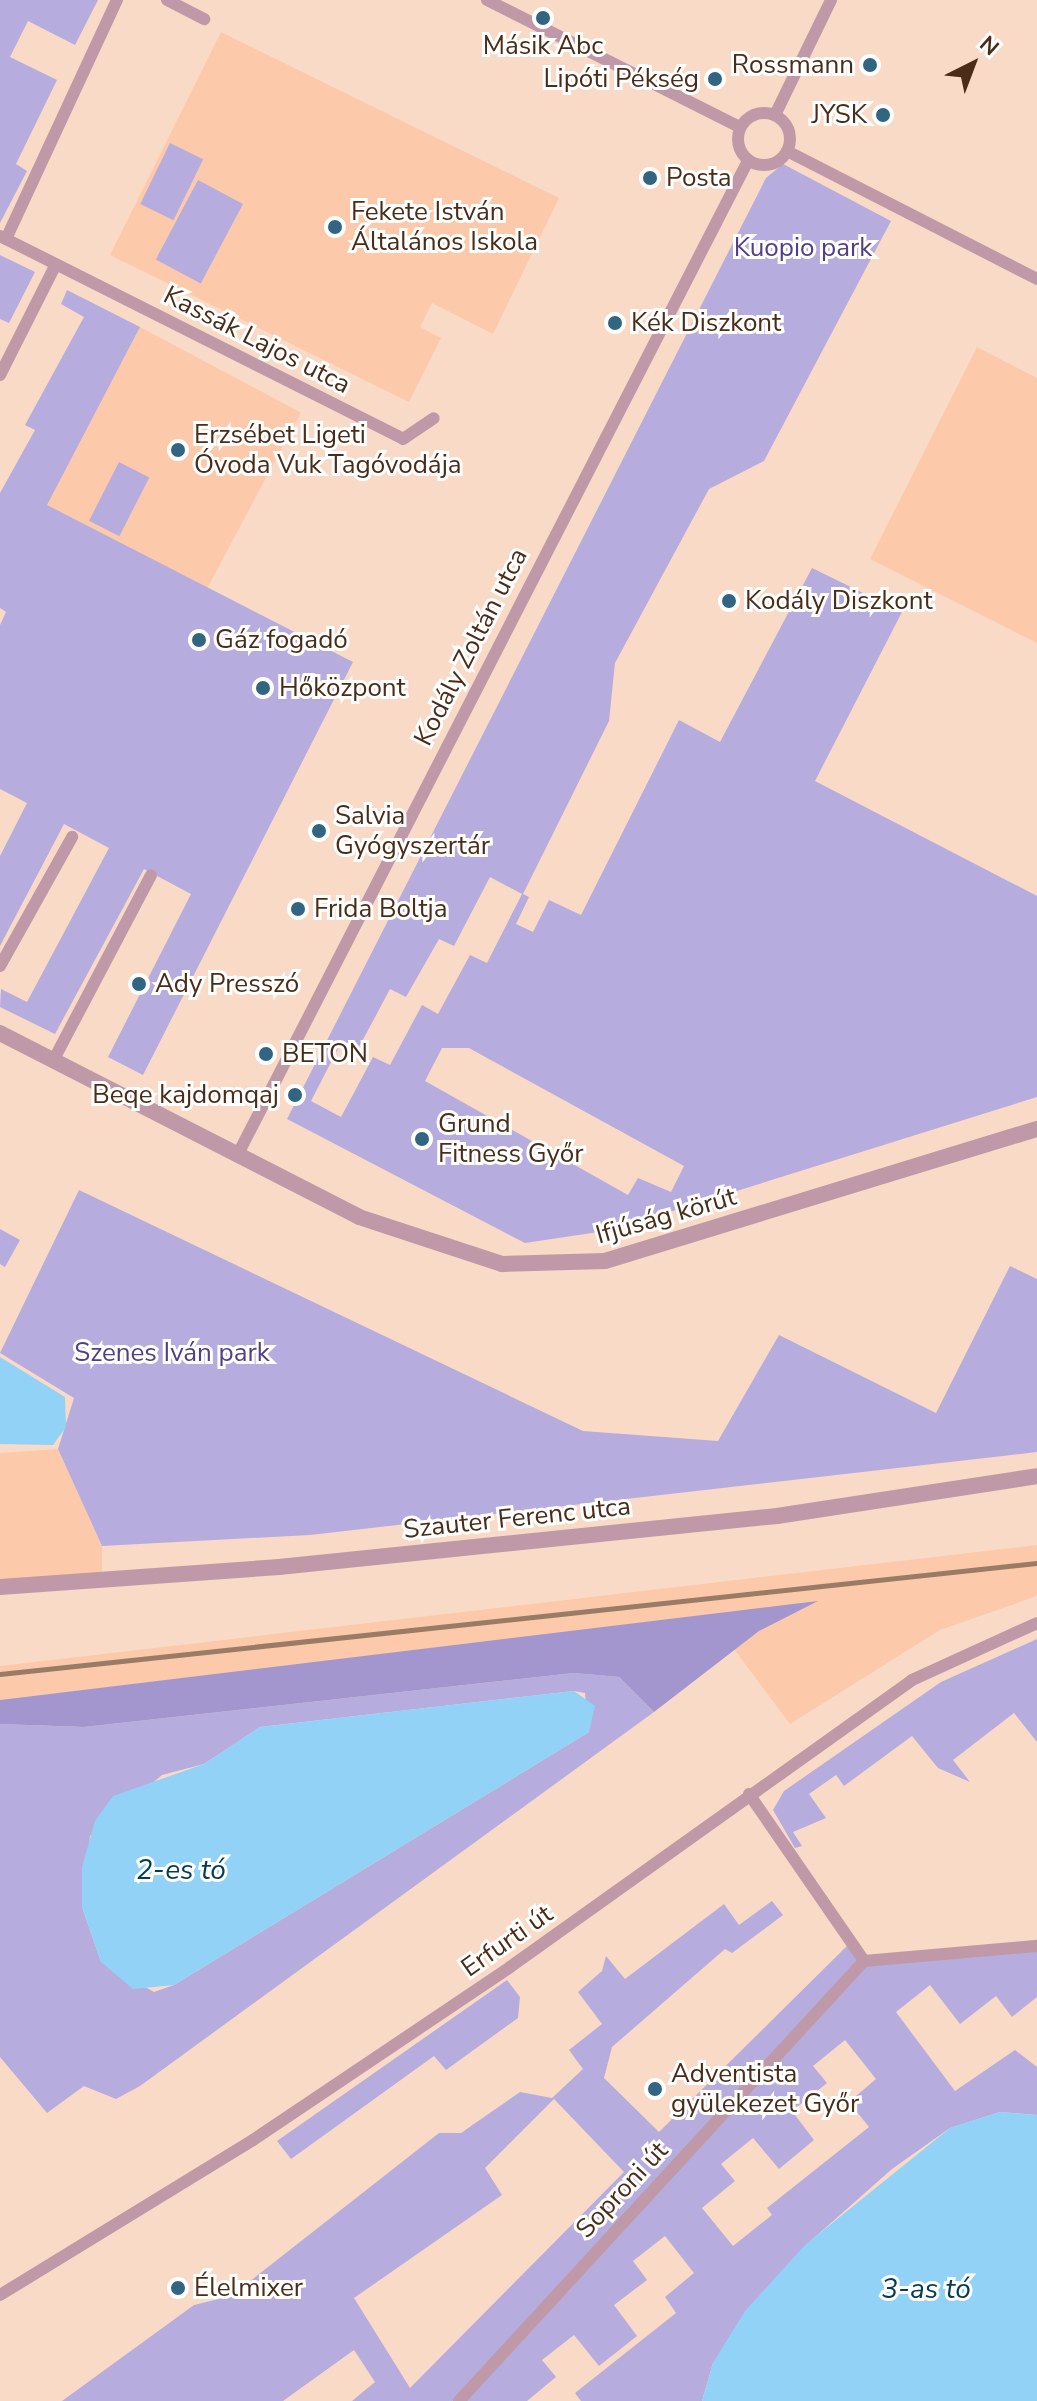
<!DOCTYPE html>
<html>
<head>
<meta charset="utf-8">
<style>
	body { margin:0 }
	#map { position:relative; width:1037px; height:2401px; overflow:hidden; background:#f9dac6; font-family:"Nunito Sans",sans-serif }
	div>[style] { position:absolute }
	.built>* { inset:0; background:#fccaaa; transform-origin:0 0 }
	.green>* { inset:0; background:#b7acde; transform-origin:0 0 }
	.forest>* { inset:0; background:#a396cf }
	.water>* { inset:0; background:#91d2f6 }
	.minor>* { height:12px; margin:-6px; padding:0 6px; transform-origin:6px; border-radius:6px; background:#bf99a7 }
	.minor>.ring { margin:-6px; padding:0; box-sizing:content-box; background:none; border:12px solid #bf99a7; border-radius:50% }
	.tertiary>* { height:16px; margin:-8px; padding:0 8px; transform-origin:8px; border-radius:8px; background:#bf99a7 }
	.rail>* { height:5px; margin:-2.5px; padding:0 2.5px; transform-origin:2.5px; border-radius:2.5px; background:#997b66 }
	.dots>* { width:22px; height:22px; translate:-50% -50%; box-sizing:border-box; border:4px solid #fff; border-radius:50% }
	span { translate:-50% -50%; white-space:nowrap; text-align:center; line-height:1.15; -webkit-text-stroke:6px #fff; paint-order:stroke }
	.poi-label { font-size:26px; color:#4a2d18 }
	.right { translate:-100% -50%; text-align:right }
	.left { translate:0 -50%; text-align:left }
	.park-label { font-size:26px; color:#533f85 }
	.street-label { font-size:26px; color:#4a2d18 }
	.water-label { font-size:28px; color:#043c55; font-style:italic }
	.north { position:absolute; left:933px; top:24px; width:80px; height:80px; -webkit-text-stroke:6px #fff; paint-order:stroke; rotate:42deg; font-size:22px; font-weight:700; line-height:32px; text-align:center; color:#4a2d18 }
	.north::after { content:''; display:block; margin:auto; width:28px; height:36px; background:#4a2d18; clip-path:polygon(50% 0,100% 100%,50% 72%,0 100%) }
</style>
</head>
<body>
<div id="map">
	<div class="built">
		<div style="clip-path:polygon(221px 32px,559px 198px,493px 334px,432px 303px,420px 327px,441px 338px,409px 402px,110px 255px)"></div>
		<div style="left:140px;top:327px;width:182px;height:201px;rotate:28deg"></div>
		<div style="clip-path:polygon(977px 347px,1037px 378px,1037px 643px,870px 559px)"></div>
		<div style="clip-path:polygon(58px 1449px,102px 1546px,102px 1579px,0 1586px,0 1453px)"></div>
		<div style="clip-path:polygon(1037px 1545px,1037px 1596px,940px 1630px,790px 1724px,734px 1649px,759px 1631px,719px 1614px,0 1700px,0 1666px)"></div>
	</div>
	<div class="green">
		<div style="clip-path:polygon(0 0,98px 0,75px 45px,28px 21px,10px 57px,57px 80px,16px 164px,27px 171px,0 223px)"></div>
		<div style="left:170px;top:143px;width:37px;height:68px;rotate:26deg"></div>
		<div style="clip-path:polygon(evenodd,783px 164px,891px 221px,764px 461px,709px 489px,615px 663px,609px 721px,523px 894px,529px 897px,516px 924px,533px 932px,549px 900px,581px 915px,679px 720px,720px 742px,812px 568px,902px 612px,815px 781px,1037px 896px,1037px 1097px,612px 1230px,525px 1243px,287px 1119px,766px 178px,783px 164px,490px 877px,522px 894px,487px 963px,470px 955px,438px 1014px,422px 1005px,390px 1065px,373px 1057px,341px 1117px,311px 1101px,342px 1041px,358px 1049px,390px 989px,406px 997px,439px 939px,454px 946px,490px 877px,783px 164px,442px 1048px,469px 1048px,684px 1166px,671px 1192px,638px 1178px,628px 1195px,425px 1081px,442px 1048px)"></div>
		<div style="left:198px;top:180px;width:51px;height:90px;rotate:28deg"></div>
		<div style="clip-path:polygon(0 255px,35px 272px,9px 323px,0 319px)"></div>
		<div style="clip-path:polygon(67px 290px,140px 327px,47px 505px,353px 662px,143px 1075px,108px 1057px,191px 894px,144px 869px,55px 1034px,0 1007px,1px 989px,27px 1002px,109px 848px,64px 824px,0 946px,0 856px,27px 803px,0 789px,0 625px,6px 612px,0 608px,0 493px,35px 430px,25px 425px,84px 317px,61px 304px)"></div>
		<div style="left:119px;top:462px;width:34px;height:66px;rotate:27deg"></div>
		<div style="clip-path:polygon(79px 1190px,583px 1431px,718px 1441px,779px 1335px,936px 1413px,1010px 1266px,1037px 1279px,1037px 1452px,310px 1535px,102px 1546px,58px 1449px,74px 1398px,0 1353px)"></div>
		<div style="clip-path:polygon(0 1229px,20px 1240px,5px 1267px,0 1264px)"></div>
		<div style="clip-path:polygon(1037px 1639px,1037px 1742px,1014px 1713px,953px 1760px,970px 1782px,938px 1768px,912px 1736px,844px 1786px,836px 1775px,809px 1794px,826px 1818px,793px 1832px,802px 1846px,795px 1848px,773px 1810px,784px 1791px,941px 1682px)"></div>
		<div style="clip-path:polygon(evenodd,574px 1673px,619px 1677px,654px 1712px,140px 2086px,116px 2099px,84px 2086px,47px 2113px,0 2057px,0 1724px,84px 1727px,574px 1673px,574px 1691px,585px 1693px,589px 1732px,174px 1985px,154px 1992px,101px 1962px,82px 1907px,90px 1836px,162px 1775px,204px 1764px,260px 1727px,574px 1691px)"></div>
		<div style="clip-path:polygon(evenodd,772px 1901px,783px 1915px,732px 1953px,725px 1949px,612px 2047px,604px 2078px,659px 2132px,851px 1942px,864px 1961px,1037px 1946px,1037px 1997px,1012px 2017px,996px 1996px,960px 2024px,930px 1985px,896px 2012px,955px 2091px,1015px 2050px,1037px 2067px,1037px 2115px,1000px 2112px,950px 2128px,892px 2169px,806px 2245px,713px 2363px,702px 2401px,581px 2401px,575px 2393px,676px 2313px,665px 2297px,694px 2273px,665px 2236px,633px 2261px,647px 2280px,614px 2305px,637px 2336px,599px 2366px,574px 2335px,542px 2360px,556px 2377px,527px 2401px,352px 2401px,375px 2382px,354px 2350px,283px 2401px,62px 2401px,194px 2305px,231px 2296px,439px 2133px,461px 2133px,520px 2092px,552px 2098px,583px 2069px,569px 2050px,602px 2024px,578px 1992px,602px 1971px,606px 1956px,625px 1979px,724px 1904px,739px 1925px,772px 1901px,845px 2040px,876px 2079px,849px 2102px,869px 2127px,767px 2208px,772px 2215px,733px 2246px,702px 2208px,735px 2181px,721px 2164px,753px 2138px,779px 2169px,814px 2140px,792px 2111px,827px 2083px,813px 2066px,845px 2040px,772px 1901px,554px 2099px,624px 2172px,410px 2388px,354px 2298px,502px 2195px,485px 2168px,554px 2099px)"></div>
		<div style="clip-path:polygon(507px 1980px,520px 1997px,518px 2018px,446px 2070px,434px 2056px,291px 2159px,277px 2141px)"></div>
	</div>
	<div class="forest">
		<div style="clip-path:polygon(818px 1601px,759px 1631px,654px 1712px,619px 1677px,574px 1673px,84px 1727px,0 1724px,0 1700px)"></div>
	</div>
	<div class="water">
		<div style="clip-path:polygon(0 1357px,65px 1397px,66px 1427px,53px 1445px,0 1444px)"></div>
		<div style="clip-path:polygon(574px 1691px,595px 1706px,589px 1732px,174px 1985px,133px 1989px,101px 1962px,82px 1907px,82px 1867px,95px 1821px,113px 1796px,204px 1764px,260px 1727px)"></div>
		<div style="clip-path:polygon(1000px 2112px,1037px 2115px,1037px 2401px,702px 2401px,713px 2363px,745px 2311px,805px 2245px,950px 2128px)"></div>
	</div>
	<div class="minor">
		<div style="left:167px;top:0;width:42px;rotate:27.2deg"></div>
		<div style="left:487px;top:0;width:283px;rotate:26.7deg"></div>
		<div class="ring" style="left:738px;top:113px;width:40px;height:40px"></div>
		<div style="left:775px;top:115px;width:128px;rotate:-64deg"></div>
		<div style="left:787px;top:151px;width:281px;rotate:27.1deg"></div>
		<div style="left:0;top:236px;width:451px;rotate:26.7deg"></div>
		<div style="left:403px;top:439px;width:37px;rotate:-34deg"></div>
		<div style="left:6px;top:239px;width:264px;rotate:-65.1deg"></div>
		<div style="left:0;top:375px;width:124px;rotate:-63.2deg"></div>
		<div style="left:0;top:966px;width:148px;rotate:-60.8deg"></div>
		<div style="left:53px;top:1061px;width:210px;rotate:-62.2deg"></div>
		<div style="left:238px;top:1154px;width:1116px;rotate:-62.82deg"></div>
		<div style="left:749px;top:1794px;width:203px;rotate:55.4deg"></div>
		<div style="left:0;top:2295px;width:297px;rotate:-31.5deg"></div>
		<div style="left:253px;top:2140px;width:310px;rotate:-33.9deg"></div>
		<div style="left:510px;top:1967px;width:494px;rotate:-35.5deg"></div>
		<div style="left:912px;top:1680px;width:137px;rotate:-24.5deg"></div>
		<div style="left:459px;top:2401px;width:598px;rotate:-47.37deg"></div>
		<div style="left:864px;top:1961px;width:174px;rotate:-5deg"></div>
	</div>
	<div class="tertiary">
		<div style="left:0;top:1033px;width:403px;rotate:27.1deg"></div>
		<div style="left:359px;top:1217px;width:151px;rotate:18.2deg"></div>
		<div style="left:502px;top:1264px;width:103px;rotate:-1.7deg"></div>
		<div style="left:605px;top:1261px;width:452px;rotate:-17deg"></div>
		<div style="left:0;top:1587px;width:280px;rotate:-4.1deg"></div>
		<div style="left:279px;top:1567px;width:501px;rotate:-5.85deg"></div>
		<div style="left:777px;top:1516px;width:263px;rotate:-8.7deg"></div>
	</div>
	<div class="rail">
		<div style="left:0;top:1674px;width:1043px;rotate:-6.11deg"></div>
	</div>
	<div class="dots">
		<div style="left:543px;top:18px;background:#316581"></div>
		<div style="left:870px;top:65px;background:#316581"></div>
		<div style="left:715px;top:79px;background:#316581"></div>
		<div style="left:883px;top:115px;background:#316581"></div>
		<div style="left:650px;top:178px;background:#316581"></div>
		<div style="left:335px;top:227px;background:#316581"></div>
		<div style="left:615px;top:323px;background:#316581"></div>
		<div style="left:178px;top:450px;background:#316581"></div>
		<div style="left:729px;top:601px;background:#316581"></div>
		<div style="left:199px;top:640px;background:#316581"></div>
		<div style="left:263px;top:688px;background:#316581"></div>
		<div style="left:319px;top:831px;background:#316581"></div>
		<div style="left:298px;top:909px;background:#316581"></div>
		<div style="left:139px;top:984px;background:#316581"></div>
		<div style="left:266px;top:1054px;background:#316581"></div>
		<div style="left:295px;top:1095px;background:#316581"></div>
		<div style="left:422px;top:1139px;background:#316581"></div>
		<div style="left:655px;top:2089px;background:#316581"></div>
		<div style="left:178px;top:2288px;background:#316581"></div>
	</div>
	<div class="poi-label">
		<span style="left:543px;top:46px">Másik Abc</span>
		<span class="right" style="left:854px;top:65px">Rossmann</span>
		<span class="right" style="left:699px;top:79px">Lipóti Pékség</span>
		<span class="right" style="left:867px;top:115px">JYSK</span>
		<span class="left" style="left:666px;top:178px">Posta</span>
		<span class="left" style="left:351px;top:227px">Fekete István<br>Általános Iskola</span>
		<span class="left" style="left:631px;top:323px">Kék Diszkont</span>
		<span class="left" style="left:194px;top:450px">Erzsébet Ligeti<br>Óvoda Vuk Tagóvodája</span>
		<span class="left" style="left:745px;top:601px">Kodály Diszkont</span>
		<span class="left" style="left:215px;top:640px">Gáz fogadó</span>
		<span class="left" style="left:279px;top:688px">Hőközpont</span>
		<span class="left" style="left:335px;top:831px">Salvia<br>Gyógyszertár</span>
		<span class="left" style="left:314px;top:909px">Frida Boltja</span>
		<span class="left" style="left:155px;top:984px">Ady Presszó</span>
		<span class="left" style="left:282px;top:1054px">BETON</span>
		<span class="right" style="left:279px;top:1095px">Beqe kajdomqaj</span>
		<span class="left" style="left:438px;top:1139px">Grund<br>Fitness Győr</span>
		<span class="left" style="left:671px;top:2089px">Adventista<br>gyülekezet Győr</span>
		<span class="left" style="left:194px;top:2288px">Élelmixer</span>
	</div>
	<div class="park-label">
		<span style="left:803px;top:248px">Kuopio park</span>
		<span style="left:172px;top:1353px">Szenes Iván park</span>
	</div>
	<div class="street-label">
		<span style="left:257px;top:340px;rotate:27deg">Kassák Lajos utca</span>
		<span style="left:471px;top:647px;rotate:-63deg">Kodály Zoltán utca</span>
		<span style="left:666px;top:1216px;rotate:-16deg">Ifjúság körút</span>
		<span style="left:517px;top:1518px;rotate:-6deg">Szauter Ferenc utca</span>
		<span style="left:507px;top:1941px;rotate:-35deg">Erfurti út</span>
		<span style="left:622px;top:2190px;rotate:-47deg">Soproni út</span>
	</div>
	<div class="water-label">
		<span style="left:181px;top:1870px">2-es tó</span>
		<span style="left:926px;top:2289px">3-as tó</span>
	</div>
	<div class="north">N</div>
</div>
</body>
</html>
